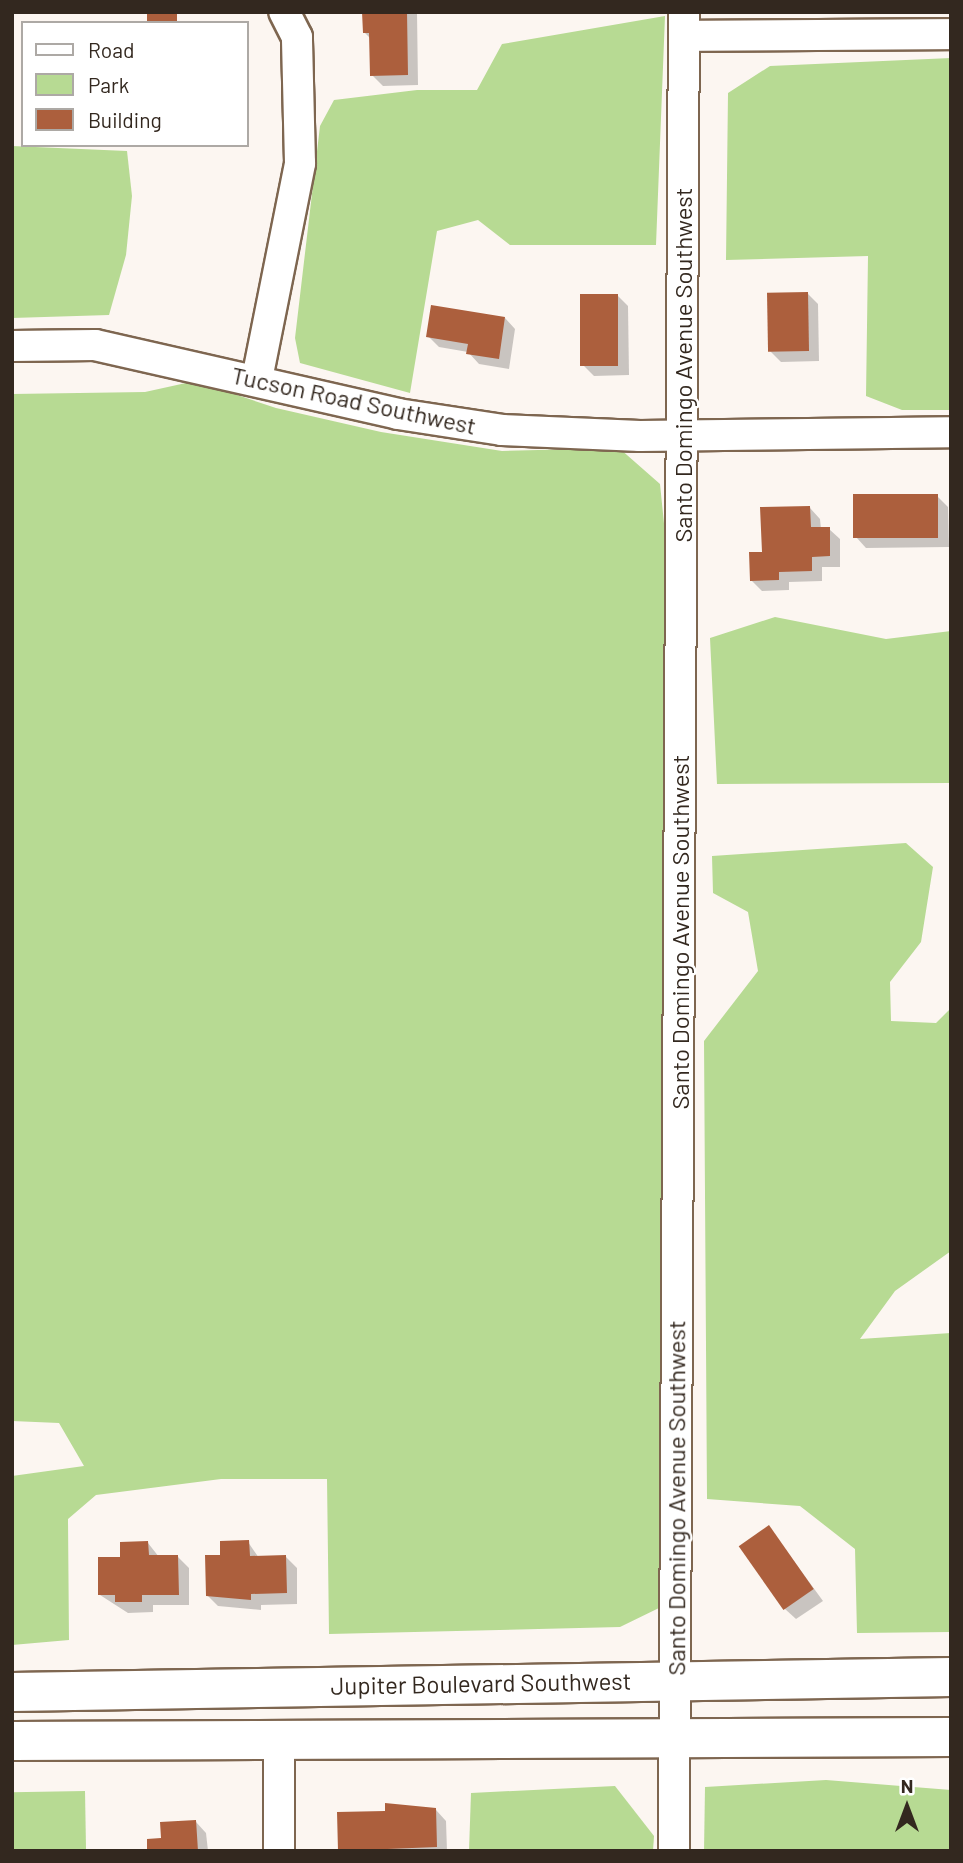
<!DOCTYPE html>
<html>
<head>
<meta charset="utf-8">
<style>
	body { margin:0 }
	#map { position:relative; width:963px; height:1863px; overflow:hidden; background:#fcf6f1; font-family:Barlow,sans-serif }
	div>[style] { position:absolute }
	.green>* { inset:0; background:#b7da93; transform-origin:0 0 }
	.shadow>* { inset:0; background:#0003 }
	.building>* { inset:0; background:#ac5f3d; transform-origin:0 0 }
	.roads { filter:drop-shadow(2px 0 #7e6650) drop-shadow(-2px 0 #7e6650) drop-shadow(0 2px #7e6650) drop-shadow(0 -2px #7e6650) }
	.street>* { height:30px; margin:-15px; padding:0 15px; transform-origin:15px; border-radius:15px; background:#fff }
	.secondary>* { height:38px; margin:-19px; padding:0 19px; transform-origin:19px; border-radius:19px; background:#fff }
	span { translate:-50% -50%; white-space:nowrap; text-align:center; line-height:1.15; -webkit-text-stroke:5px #fff; paint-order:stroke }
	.street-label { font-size:24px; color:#33281f }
	.frame { position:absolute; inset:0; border:14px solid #33281f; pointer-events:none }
	.legend { position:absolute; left:21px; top:21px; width:228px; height:126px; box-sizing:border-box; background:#fff; border:2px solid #ada9a5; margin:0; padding:9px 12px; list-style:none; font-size:21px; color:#33281f }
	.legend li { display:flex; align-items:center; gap:14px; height:35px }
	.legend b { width:35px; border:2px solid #ada9a5 }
	.north { position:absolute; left:872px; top:1772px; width:70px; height:70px; -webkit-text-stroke:5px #fff; paint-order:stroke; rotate:0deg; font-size:19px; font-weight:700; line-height:28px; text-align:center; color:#33281f }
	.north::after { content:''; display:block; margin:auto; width:24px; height:32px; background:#33281f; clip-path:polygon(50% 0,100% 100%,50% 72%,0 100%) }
</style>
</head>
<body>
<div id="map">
	<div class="green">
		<div style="clip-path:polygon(665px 16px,656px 245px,510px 245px,478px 220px,437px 231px,410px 393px,300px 363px,295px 338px,320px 126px,334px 100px,417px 90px,477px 90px,502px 44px)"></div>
		<div style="clip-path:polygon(951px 58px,951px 410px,902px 410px,866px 396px,868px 256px,726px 260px,728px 93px,770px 66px)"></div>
		<div style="clip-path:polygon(12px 146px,127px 151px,132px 196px,126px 255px,109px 315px,12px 318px)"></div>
		<div style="clip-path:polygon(195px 381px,276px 408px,381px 432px,502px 451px,619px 448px,660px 484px,667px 553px,661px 1607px,620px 1627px,329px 1634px,327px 1479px,221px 1479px,96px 1495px,68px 1519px,69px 1640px,12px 1645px,12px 1476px,84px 1466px,59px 1423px,12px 1421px,12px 394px,145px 392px)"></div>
		<div style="clip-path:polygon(775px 617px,886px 639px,951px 631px,951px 783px,717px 784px,710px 638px)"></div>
		<div style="clip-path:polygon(906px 843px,933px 867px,921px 942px,890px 982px,891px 1021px,936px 1023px,951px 1008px,951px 1251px,895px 1291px,860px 1339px,951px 1333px,951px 1632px,857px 1633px,855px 1549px,800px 1506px,707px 1499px,704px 1041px,758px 971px,748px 912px,713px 893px,712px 856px)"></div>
		<div style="clip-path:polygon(826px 1780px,951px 1790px,951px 1851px,704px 1851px,705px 1787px)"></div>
		<div style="clip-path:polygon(615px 1786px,654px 1836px,653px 1851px,469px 1851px,471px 1793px)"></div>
		<div style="left:85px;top:1791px;width:60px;height:73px;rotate:89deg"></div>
	</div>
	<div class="shadow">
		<div style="clip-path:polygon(364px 12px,417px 12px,418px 85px,383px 86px,372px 75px,371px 39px,364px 32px)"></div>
		<div style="clip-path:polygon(807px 293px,818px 304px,819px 361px,781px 362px,770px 351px)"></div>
		<div style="clip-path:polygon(617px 295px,628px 306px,629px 375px,594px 376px,583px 365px)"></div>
		<div style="clip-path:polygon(505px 318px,515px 329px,509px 369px,479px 364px,468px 352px,439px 347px,428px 336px)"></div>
		<div style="clip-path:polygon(937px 496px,948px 507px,949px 547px,866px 548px,856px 537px)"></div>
		<div style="clip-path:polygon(810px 508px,820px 519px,821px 529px,829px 529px,840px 539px,840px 567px,822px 567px,822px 581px,789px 582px,789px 590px,762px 591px,751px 580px,764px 553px)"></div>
		<div style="clip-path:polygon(769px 1527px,823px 1601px,796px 1619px,785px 1609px)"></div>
		<div style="clip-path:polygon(248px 1542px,259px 1558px,286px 1557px,297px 1568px,297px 1604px,261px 1605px,261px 1610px,218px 1606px,207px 1595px,222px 1557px)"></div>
		<div style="clip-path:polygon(148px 1543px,159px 1557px,178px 1557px,189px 1568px,189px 1605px,153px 1605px,153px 1612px,128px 1613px,100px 1595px,122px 1559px)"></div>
		<div style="clip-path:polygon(436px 1810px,446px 1821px,447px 1851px,339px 1851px)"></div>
		<div style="clip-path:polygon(196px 1822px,206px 1833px,208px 1851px,149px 1851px)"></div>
	</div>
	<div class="building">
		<div style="clip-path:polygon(362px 12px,407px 12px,408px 75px,370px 76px,369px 33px,363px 33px)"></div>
		<div style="left:147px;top:14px;width:30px;height:9px"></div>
		<div style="left:808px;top:292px;width:59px;height:41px;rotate:89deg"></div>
		<div style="left:580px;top:294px;width:38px;height:72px"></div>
		<div style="clip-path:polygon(431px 305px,505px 317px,499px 359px,466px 354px,468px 344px,426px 337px)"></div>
		<div style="left:853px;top:494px;width:85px;height:44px"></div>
		<div style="clip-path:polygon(810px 506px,811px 527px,830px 527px,830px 556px,812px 557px,812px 571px,779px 572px,779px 580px,750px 581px,749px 552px,762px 552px,760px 507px)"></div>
		<div style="left:769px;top:1525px;width:78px;height:37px;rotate:55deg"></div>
		<div style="clip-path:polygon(249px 1540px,250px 1556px,286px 1555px,287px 1593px,251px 1594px,251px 1600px,206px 1596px,205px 1555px,220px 1555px,220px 1541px)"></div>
		<div style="clip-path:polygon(148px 1541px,149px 1555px,178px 1555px,179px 1595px,142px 1595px,142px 1602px,115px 1602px,115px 1595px,98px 1595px,98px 1557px,120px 1557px,120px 1542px)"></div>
		<div style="clip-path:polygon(385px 1803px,436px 1808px,437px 1847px,338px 1851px,337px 1812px,385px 1811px)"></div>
		<div style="clip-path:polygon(196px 1820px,198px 1851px,147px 1851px,147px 1839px,161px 1838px,160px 1822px)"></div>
	</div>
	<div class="roads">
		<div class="street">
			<div style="left:684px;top:36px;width:267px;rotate:-0.4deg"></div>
			<div style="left:12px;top:346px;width:83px;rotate:-0.7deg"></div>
			<div style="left:95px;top:345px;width:311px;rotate:12.8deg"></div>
			<div style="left:398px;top:414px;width:105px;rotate:8.7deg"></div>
			<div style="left:502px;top:430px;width:138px;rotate:2.5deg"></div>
			<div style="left:640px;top:436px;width:311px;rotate:-0.7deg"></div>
			<div style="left:257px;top:379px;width:220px;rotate:-78.7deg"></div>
			<div style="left:300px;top:163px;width:126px;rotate:-91.4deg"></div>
			<div style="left:297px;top:37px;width:28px;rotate:-117deg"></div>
			<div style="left:279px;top:1743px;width:108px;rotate:90deg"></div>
			<div style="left:674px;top:1851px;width:1839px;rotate:-89.69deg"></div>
		</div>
		<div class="secondary">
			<div style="left:12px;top:1692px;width:939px;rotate:-0.92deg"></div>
			<div style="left:12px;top:1741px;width:939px;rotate:-0.24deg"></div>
		</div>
	</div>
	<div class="street-label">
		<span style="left:683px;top:365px;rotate:-90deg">Santo Domingo Avenue Southwest</span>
		<span style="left:354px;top:400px;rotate:12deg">Tucson Road Southwest</span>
		<span style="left:680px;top:932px;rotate:-90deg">Santo Domingo Avenue Southwest</span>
		<span style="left:676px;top:1498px;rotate:-90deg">Santo Domingo Avenue Southwest</span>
		<span style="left:481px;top:1683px;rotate:-1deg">Jupiter Boulevard Southwest</span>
	</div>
	<div class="frame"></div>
	<ul class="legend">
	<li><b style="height:9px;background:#fff"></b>Road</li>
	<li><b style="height:19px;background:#b7da93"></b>Park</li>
	<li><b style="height:19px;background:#ac5f3d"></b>Building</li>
	</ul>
	<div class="north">N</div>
</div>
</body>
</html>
